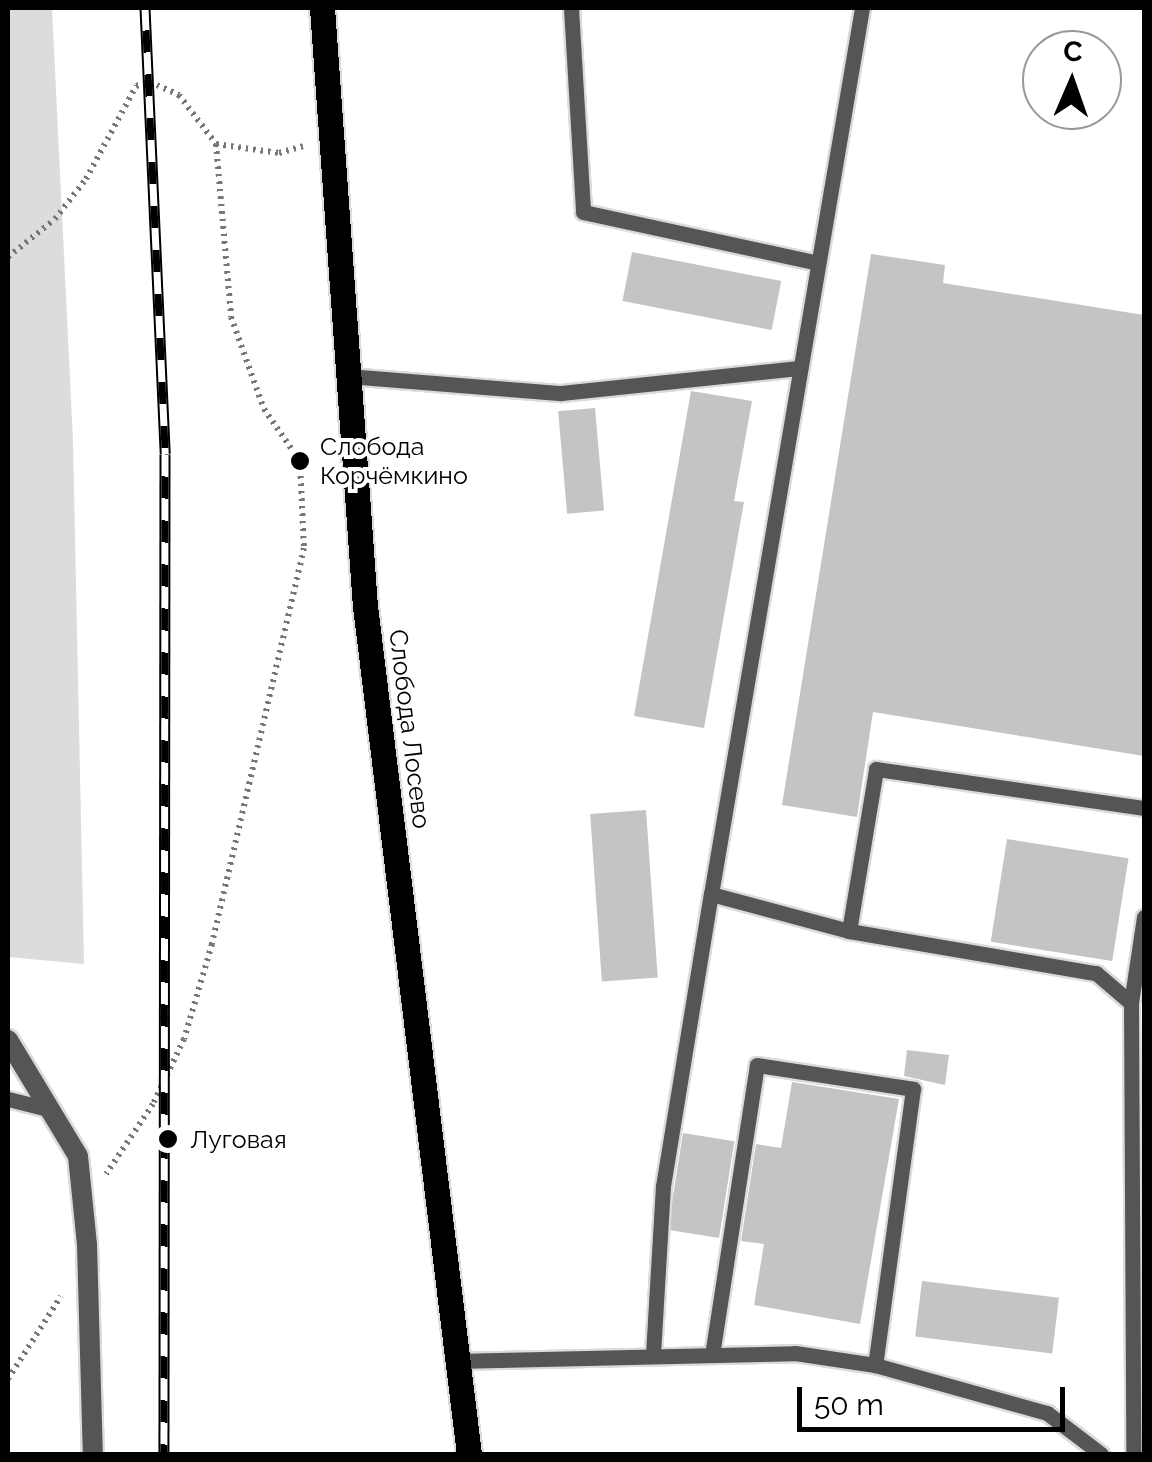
<!DOCTYPE html>
<html>
<head>
<meta charset="utf-8">
<style>
	body { margin:0 }
	#map { position:relative; width:1152px; height:1462px; overflow:hidden; background:#fff; font-family:Raleway,sans-serif }
	div>[style] { position:absolute }
	.green>* { inset:0; background:#dcdcdc }
	.building>* { inset:0; background:#c4c4c4; transform-origin:0 0 }
	.path>* { height:6px; margin-top:-3px; transform-origin:0; background:repeating-linear-gradient(90deg,#777 0 2.5px,transparent 0 7.5px) }
	.roads { filter:drop-shadow(2px 0 #dbdbdb) drop-shadow(-2px 0 #dbdbdb) drop-shadow(0 2px #dbdbdb) drop-shadow(0 -2px #dbdbdb) }
	.service>* { height:15px; margin:-7.5px; padding:0 7.5px; transform-origin:7.5px; border-radius:7.5px; background:#555 }
	.minor>* { height:20px; margin:-10px; padding:0 10px; transform-origin:10px; border-radius:10px; background:#555 }
	.primary>* { height:25px; margin:-12.5px; padding:0 12.5px; transform-origin:12.5px; border-radius:12.5px; background:#000 }
	.rail>* { height:11px; margin-top:-5.5px; transform-origin:0; background:repeating-linear-gradient(90deg,#fff 0 22px,#000 0 44px); box-sizing:border-box; border-block:2px solid #000 }
	.dots>* { width:28px; height:28px; translate:-50% -50%; box-sizing:border-box; border:5px solid #fff; border-radius:50% }
	span { translate:-50% -50%; white-space:nowrap; text-align:center; line-height:1.15; -webkit-text-stroke:8px #fff; paint-order:stroke }
	.poi-label { font-size:25px; color:#000 }
	.left { translate:0 -50%; text-align:left }
	.street-label { font-size:25px; color:#000 }
	.frame { position:absolute; inset:0; border:10px solid #000; pointer-events:none }
	.north { position:absolute; left:1022px; top:30px; width:100px; height:100px; box-sizing:border-box; background:#fff; border:2px solid #999; border-radius:50%; rotate:2deg; font-size:28px; font-weight:700; line-height:40px; text-align:center; color:#000 }
	.north::after { content:''; display:block; margin:auto; width:35px; height:45px; background:#000; clip-path:polygon(50% 0,100% 100%,50% 72%,0 100%) }
	.scale { position:absolute; left:797px; top:1387px; width:268px; height:45px; box-sizing:border-box; border:5px solid #000; border-top:0; padding-left:12px; font-size:30px; line-height:35px; white-space:nowrap; color:#000; -webkit-text-stroke:8px #fff; paint-order:stroke }
</style>
</head>
<body>
<div id="map">
	<div class="green">
		<div style="clip-path:polygon(8px 8px,52px 8px,73px 441px,84px 964px,8px 957px)"></div>
	</div>
	<div class="building">
		<div style="left:632px;top:252px;width:152px;height:50px;rotate:11deg"></div>
		<div style="clip-path:polygon(871px 254px,945px 265px,943px 283px,1144px 315px,1144px 756px,873px 712px,857px 817px,782px 805px)"></div>
		<div style="clip-path:polygon(691px 391px,752px 401px,734px 501px,744px 502px,704px 728px,634px 716px)"></div>
		<div style="left:595px;top:408px;width:103px;height:37px;rotate:85deg"></div>
		<div style="left:646px;top:810px;width:168px;height:56px;rotate:86deg"></div>
		<div style="left:1007px;top:839px;width:123px;height:104px;rotate:9deg"></div>
		<div style="clip-path:polygon(907px 1050px,949px 1055px,945px 1085px,904px 1076px)"></div>
		<div style="clip-path:polygon(792px 1082px,899px 1099px,860px 1324px,754px 1305px,764px 1244px,741px 1241px,756px 1144px,781px 1148px)"></div>
		<div style="left:683px;top:1133px;width:52px;height:98px;rotate:9deg"></div>
		<div style="left:922px;top:1281px;width:138px;height:56px;rotate:7deg"></div>
	</div>
	<div class="path">
		<div style="left:216px;top:144px;width:64px;rotate:8.1deg"></div>
		<div style="left:279px;top:153px;width:25px;rotate:-16deg"></div>
		<div style="left:8px;top:257px;width:60px;rotate:-39deg"></div>
		<div style="left:55px;top:219px;width:51px;rotate:-52.2deg"></div>
		<div style="left:86px;top:179px;width:106px;rotate:-61.7deg"></div>
		<div style="left:136px;top:86px;width:15px;rotate:-16deg"></div>
		<div style="left:150px;top:82px;width:32px;rotate:24deg"></div>
		<div style="left:179px;top:95px;width:61px;rotate:52.9deg"></div>
		<div style="left:216px;top:144px;width:174px;rotate:85deg"></div>
		<div style="left:231px;top:317px;width:98px;rotate:70.3deg"></div>
		<div style="left:264px;top:409px;width:63px;rotate:55.3deg"></div>
		<div style="left:300px;top:461px;width:87px;rotate:87.4deg"></div>
		<div style="left:304px;top:548px;width:407px;rotate:103.1deg"></div>
		<div style="left:212px;top:944px;width:99px;rotate:106.4deg"></div>
		<div style="left:184px;top:1039px;width:72px;rotate:115.5deg"></div>
		<div style="left:153px;top:1104px;width:84px;rotate:123.9deg"></div>
		<div style="left:8px;top:1379px;width:98px;rotate:-57.4deg"></div>
	</div>
	<div class="roads">
		<div class="service">
			<div style="left:571px;top:8px;width:204px;rotate:86.6deg"></div>
			<div style="left:583px;top:212px;width:240px;rotate:12.2deg"></div>
			<div style="left:862px;top:8px;width:899px;rotate:99.67deg"></div>
			<div style="left:711px;top:894px;width:143px;rotate:15deg"></div>
			<div style="left:849px;top:931px;width:251px;rotate:9.7deg"></div>
			<div style="left:1096px;top:973px;width:46px;rotate:40.6deg"></div>
			<div style="left:1131px;top:1003px;width:451px;rotate:89.7deg"></div>
			<div style="left:348px;top:376px;width:214px;rotate:4.6deg"></div>
			<div style="left:561px;top:393px;width:239px;rotate:-6deg"></div>
			<div style="left:849px;top:931px;width:164px;rotate:-80.5deg"></div>
			<div style="left:876px;top:769px;width:271px;rotate:8.3deg"></div>
			<div style="left:1131px;top:1003px;width:87px;rotate:-81.4deg"></div>
			<div style="left:8px;top:1099px;width:45px;rotate:14deg"></div>
			<div style="left:653px;top:1354px;width:168px;rotate:-86.6deg"></div>
			<div style="left:663px;top:1186px;width:296px;rotate:-80.7deg"></div>
			<div style="left:712px;top:1355px;width:293px;rotate:-81.2deg"></div>
			<div style="left:757px;top:1065px;width:158px;rotate:8.7deg"></div>
			<div style="left:913px;top:1089px;width:279px;rotate:97.8deg"></div>
			<div style="left:455px;top:1361px;width:340px;rotate:-1.3deg"></div>
			<div style="left:795px;top:1353px;width:81px;rotate:8.5deg"></div>
			<div style="left:875px;top:1365px;width:179px;rotate:15.6deg"></div>
			<div style="left:1047px;top:1413px;width:68px;rotate:37.2deg"></div>
		</div>
		<div class="minor">
			<div style="left:8px;top:1040px;width:135px;rotate:58.9deg"></div>
			<div style="left:78px;top:1156px;width:89px;rotate:84.2deg"></div>
			<div style="left:87px;top:1245px;width:209px;rotate:88.4deg"></div>
		</div>
		<div class="primary">
			<div style="left:322px;top:8px;width:600px;rotate:85.89deg"></div>
			<div style="left:365px;top:606px;width:854px;rotate:83.01deg"></div>
		</div>
	</div>
	<div class="rail">
		<div style="left:145px;top:8px;width:446px;rotate:87.4deg"></div>
		<div style="left:165px;top:454px;width:1000px;rotate:90.06deg"></div>
	</div>
	<div class="dots">
		<div style="left:300px;top:461px;background:#000"></div>
		<div style="left:168px;top:1139px;background:#000"></div>
	</div>
	<div class="poi-label">
		<span class="left" style="left:320px;top:461px">Слобода<br>Корчёмкино</span>
		<span class="left" style="left:190px;top:1139px">Луговая</span>
	</div>
	<div class="street-label">
		<span style="left:410px;top:729px;rotate:83deg">Слобода Лосево</span>
	</div>
	<div class="frame"></div>
	<div class="north">С</div>
	<div class="scale">50 m</div>
</div>
</body>
</html>
